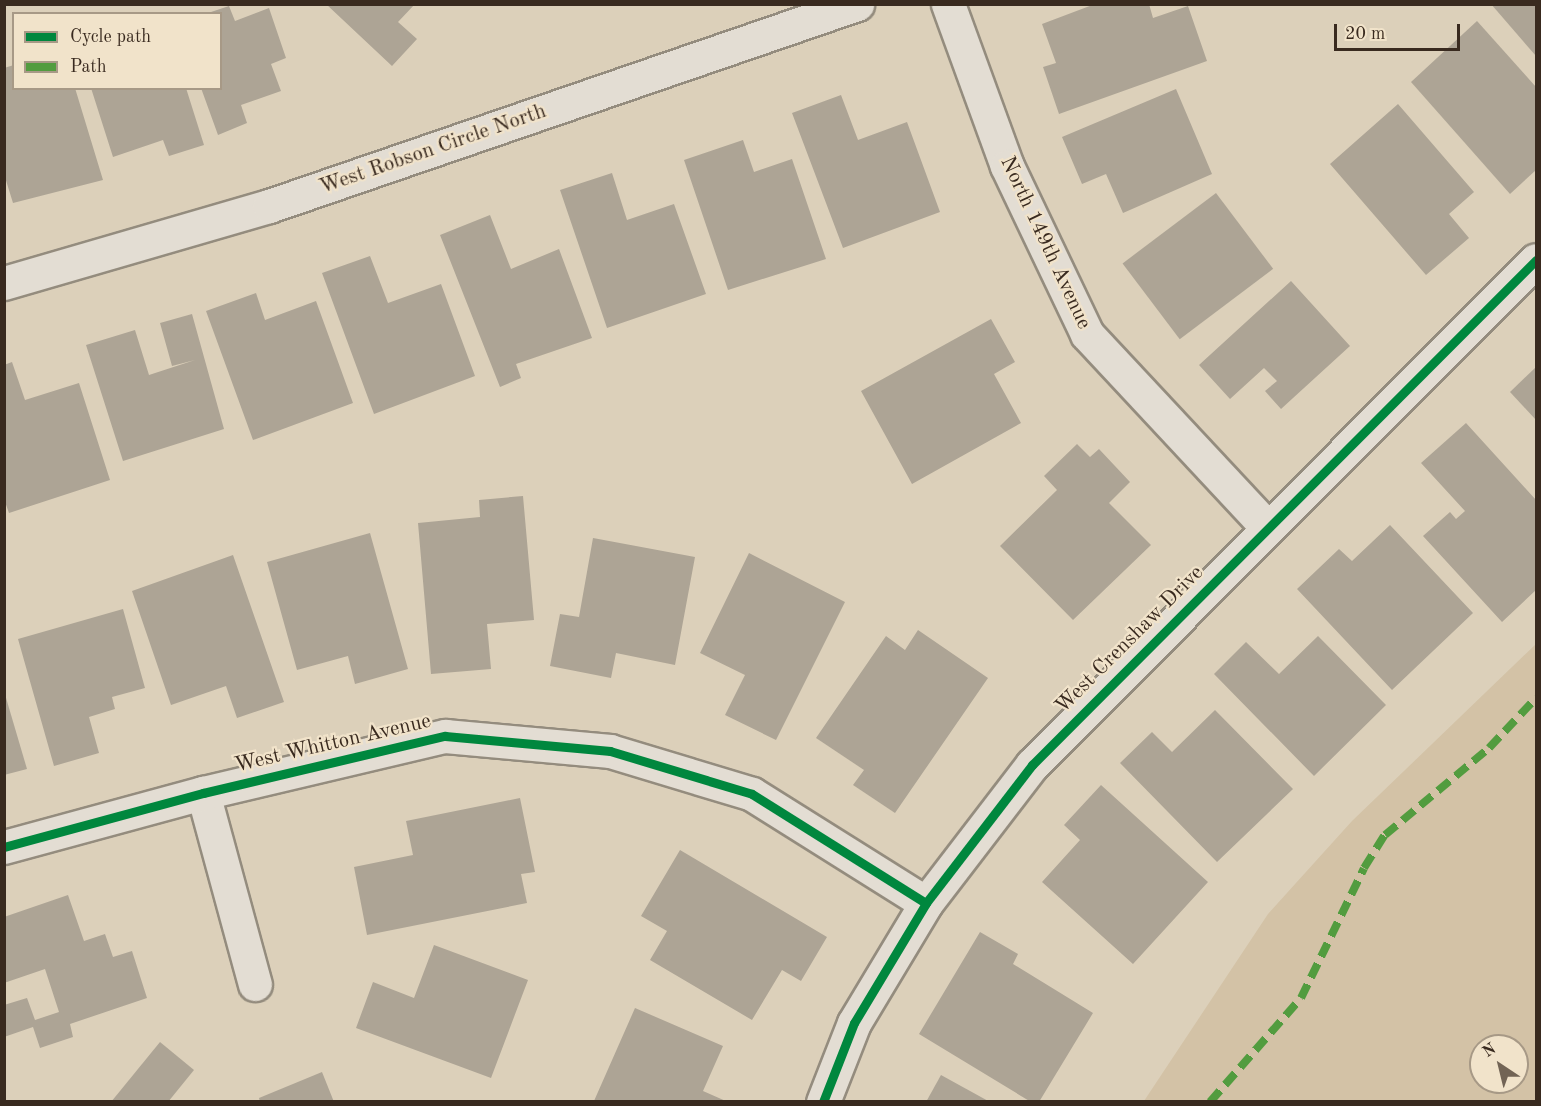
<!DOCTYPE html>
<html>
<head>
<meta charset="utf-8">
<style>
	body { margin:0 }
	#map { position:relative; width:1541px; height:1106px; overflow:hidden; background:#dcd0ba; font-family:"Old Standard TT",serif }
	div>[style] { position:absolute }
	.green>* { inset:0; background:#d3c2a6 }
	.building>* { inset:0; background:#ada495; transform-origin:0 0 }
	.roads { filter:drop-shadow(2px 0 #948c7e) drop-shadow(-2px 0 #948c7e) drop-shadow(0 2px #948c7e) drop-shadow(0 -2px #948c7e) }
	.street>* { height:33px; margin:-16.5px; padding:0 16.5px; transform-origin:16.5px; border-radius:16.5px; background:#e3ddd3 }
	.secondary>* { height:33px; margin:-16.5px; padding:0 16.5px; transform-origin:16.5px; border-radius:16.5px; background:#e3ddd3 }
	.quiet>* { height:8px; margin-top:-4px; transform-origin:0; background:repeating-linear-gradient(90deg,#529c3f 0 15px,transparent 0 23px) }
	.cycleway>* { height:9px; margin:-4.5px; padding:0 4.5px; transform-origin:4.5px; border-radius:4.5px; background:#00873e }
	span { translate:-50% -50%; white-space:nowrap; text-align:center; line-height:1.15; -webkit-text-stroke:4.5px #f1e3ca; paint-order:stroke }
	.street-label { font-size:21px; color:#392a1f }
	.frame { position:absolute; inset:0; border:6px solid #392a1f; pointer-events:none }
	.legend { position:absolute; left:12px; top:12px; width:210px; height:78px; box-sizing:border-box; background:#f1e3ca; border:2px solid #a79986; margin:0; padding:8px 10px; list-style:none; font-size:18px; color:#392a1f }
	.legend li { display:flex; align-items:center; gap:12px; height:30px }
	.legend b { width:30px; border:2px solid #a79986 }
	.north { position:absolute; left:1469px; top:1034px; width:60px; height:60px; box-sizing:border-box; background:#f1e3ca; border:2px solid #a79986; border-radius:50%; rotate:325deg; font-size:16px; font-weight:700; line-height:24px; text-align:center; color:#392a1f }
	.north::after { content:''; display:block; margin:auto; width:21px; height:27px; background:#726455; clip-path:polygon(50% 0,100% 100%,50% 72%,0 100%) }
	.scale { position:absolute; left:1334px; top:24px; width:126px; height:27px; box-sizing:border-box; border:3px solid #392a1f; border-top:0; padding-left:8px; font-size:18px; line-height:21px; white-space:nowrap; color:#392a1f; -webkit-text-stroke:4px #f1e3ca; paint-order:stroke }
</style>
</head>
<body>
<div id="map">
	<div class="green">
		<div style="clip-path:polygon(evenodd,1536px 644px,1536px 1101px,1144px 1101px,1268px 914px,1352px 821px,1536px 644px,1481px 1046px,1517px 1046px,1517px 1082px,1481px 1082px,1481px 1046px)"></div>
	</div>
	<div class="building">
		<div style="clip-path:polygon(326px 4px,415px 4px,398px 22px,417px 39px,392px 66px)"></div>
		<div style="clip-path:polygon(1095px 4px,1149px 4px,1153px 18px,1188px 6px,1207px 61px,1059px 114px,1043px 67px,1056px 63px,1042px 24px)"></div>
		<div style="clip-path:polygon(1491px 4px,1536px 4px,1536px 56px)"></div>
		<div style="clip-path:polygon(229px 6px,235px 21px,269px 8px,286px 58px,271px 64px,281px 91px,241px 105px,247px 123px,218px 135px,201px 88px,220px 88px,220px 14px,208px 13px)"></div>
		<div style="clip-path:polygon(1477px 21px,1536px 87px,1536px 170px,1510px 194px,1411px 82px)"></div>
		<div style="clip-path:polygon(14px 65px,14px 88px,75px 88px,103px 180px,13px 203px,4px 174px,4px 68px)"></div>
		<div style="clip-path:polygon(91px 88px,186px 88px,204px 145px,169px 156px,163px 140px,113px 157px)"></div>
		<div style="clip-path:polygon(1176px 89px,1212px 174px,1123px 213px,1106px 174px,1082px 184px,1062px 137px)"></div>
		<div style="clip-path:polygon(841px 95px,858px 140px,907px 122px,940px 212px,843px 248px,792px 113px)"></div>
		<div style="clip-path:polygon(1398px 104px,1474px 192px,1449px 214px,1469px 238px,1426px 275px,1330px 164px)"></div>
		<div style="clip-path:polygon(743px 140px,754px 172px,792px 159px,826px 259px,728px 290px,684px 160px)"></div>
		<div style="clip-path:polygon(612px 173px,627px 220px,674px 204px,706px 294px,607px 328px,560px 190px)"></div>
		<div style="left:1216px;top:193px;width:95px;height:117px;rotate:53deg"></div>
		<div style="clip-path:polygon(490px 215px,511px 269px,559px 249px,592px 338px,516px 364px,521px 378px,500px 387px,440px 235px)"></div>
		<div style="clip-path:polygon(370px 256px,388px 303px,441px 284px,475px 376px,374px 414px,322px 273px)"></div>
		<div style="clip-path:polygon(1291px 281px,1350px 346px,1281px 409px,1265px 391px,1277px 381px,1264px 368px,1230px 399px,1199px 365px)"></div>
		<div style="clip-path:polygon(256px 293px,265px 320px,316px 301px,353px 403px,253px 440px,206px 311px)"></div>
		<div style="clip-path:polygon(192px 314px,224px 429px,123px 461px,86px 345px,135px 330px,149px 375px,195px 360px,172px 366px,160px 323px)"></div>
		<div style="clip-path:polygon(991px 319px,1015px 362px,994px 374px,1021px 423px,912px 484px,861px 391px)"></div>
		<div style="clip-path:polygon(12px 362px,25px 400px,79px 383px,110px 480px,9px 513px,4px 499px,4px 365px)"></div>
		<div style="clip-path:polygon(1536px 367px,1536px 420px,1510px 392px)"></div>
		<div style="clip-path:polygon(1466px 423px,1536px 500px,1536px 590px,1502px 622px,1423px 536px,1450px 512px,1456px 519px,1465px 511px,1421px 463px)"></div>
		<div style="clip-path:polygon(1077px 444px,1090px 457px,1099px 449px,1130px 482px,1109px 503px,1151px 545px,1073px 620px,1000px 546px,1057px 490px,1044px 476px)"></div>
		<div style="clip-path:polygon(523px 496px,534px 620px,487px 624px,491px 669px,431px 674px,418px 523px,480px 517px,479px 500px)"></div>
		<div style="clip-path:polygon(1390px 525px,1473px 613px,1392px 690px,1297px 589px,1339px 549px,1352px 561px)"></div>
		<div style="clip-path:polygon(370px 533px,408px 669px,355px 684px,348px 656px,297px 670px,267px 562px)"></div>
		<div style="clip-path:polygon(593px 538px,695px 557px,675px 665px,616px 653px,611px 678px,550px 666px,560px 614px,579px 617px)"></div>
		<div style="clip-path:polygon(749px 553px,845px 602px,776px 740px,725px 715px,745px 675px,700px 653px)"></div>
		<div style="clip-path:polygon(233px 555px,284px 702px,237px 718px,226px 686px,171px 705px,132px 591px)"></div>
		<div style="clip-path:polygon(123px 609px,145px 688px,112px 697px,115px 709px,89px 717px,99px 753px,54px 766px,18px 639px)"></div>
		<div style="clip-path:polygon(918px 630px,988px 678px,895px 813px,853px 785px,864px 770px,816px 738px,886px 636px,905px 650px)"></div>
		<div style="clip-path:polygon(1318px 636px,1386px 705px,1314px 776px,1214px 674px,1246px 642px,1279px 674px)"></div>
		<div style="clip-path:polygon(4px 691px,27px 769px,4px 775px)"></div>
		<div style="clip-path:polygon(1215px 710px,1293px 789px,1217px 862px,1120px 763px,1152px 732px,1172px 752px)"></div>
		<div style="clip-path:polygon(1101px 785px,1208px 882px,1133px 964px,1042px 882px,1080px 840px,1064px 825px)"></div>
		<div style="clip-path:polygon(520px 798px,535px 872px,521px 874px,527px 903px,367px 935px,354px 867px,413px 855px,406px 821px)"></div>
		<div style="clip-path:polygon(680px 850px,827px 937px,801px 981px,782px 970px,752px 1020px,650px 960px,667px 931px,641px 916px)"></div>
		<div style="clip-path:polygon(68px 895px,84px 941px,105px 934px,113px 957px,132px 951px,147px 998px,70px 1024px,73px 1037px,40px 1048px,33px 1027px,4px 1037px,4px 1005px,27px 998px,35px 1020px,59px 1012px,45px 969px,4px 983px,4px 917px)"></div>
		<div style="clip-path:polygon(980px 932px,1018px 954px,1013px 964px,1093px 1013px,1039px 1102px,1031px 1102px,919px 1034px)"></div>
		<div style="clip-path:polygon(434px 945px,528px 980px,491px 1078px,356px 1028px,373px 982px,414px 998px)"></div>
		<div style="clip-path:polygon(635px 1008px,723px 1046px,703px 1091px,728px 1102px,594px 1101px)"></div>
		<div style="clip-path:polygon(160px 1042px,194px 1070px,168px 1102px,111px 1102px)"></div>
		<div style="clip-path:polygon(322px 1072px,334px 1102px,260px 1102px,259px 1098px)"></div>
		<div style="clip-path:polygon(941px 1075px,990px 1102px,926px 1102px)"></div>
	</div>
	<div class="roads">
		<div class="street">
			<div style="left:948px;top:4px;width:172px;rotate:70deg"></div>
			<div style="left:1007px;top:166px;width:186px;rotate:64.5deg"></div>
			<div style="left:1087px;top:334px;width:265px;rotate:47deg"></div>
			<div style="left:203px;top:793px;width:198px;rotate:74.8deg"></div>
			<div style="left:4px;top:847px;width:206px;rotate:-15.2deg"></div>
			<div style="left:203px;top:793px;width:249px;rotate:-13.3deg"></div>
			<div style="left:445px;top:736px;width:166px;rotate:5.2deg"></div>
			<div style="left:610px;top:751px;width:148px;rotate:16.8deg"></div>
			<div style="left:752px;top:794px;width:205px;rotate:32.1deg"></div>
			<div style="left:823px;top:1102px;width:85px;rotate:-68.6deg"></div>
			<div style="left:854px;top:1023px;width:140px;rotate:-59deg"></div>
			<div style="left:926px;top:903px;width:174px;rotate:-52.5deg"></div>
			<div style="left:1032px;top:765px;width:713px;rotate:-45.06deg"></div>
		</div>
		<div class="secondary">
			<div style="left:4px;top:283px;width:276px;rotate:-16.2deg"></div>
			<div style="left:269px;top:206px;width:622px;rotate:-18.96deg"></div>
		</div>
	</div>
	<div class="quiet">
		<div style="left:1210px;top:1102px;width:138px;rotate:-48.8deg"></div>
		<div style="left:1301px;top:998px;width:144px;rotate:-64.1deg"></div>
		<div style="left:1364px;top:868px;width:39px;rotate:-58deg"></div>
		<div style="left:1385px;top:835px;width:136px;rotate:-39.9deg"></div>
		<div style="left:1489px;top:748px;width:69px;rotate:-46.8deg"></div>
	</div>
	<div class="cycleway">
		<div style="left:4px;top:847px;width:206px;rotate:-15.2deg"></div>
		<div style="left:203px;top:793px;width:249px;rotate:-13.3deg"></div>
		<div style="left:445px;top:736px;width:166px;rotate:5.2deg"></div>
		<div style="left:610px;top:751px;width:148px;rotate:16.8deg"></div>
		<div style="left:752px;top:794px;width:205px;rotate:32.1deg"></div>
		<div style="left:823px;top:1102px;width:85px;rotate:-68.6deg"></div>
		<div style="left:854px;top:1023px;width:140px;rotate:-59deg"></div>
		<div style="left:926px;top:903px;width:174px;rotate:-52.5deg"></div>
		<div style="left:1032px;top:765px;width:713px;rotate:-45.06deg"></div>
	</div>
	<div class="street-label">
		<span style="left:433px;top:150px;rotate:-19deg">West Robson Circle North</span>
		<span style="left:1045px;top:243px;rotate:65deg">North 149th Avenue</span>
		<span style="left:1130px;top:640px;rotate:-45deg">West Crenshaw Drive</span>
		<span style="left:333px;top:744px;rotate:-13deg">West Whitton Avenue</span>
	</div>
	<div class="frame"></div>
	<ul class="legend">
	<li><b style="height:8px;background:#00873e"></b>Cycle path</li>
	<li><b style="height:8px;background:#529c3f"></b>Path</li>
	</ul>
	<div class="north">N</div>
	<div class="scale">20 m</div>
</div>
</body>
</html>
